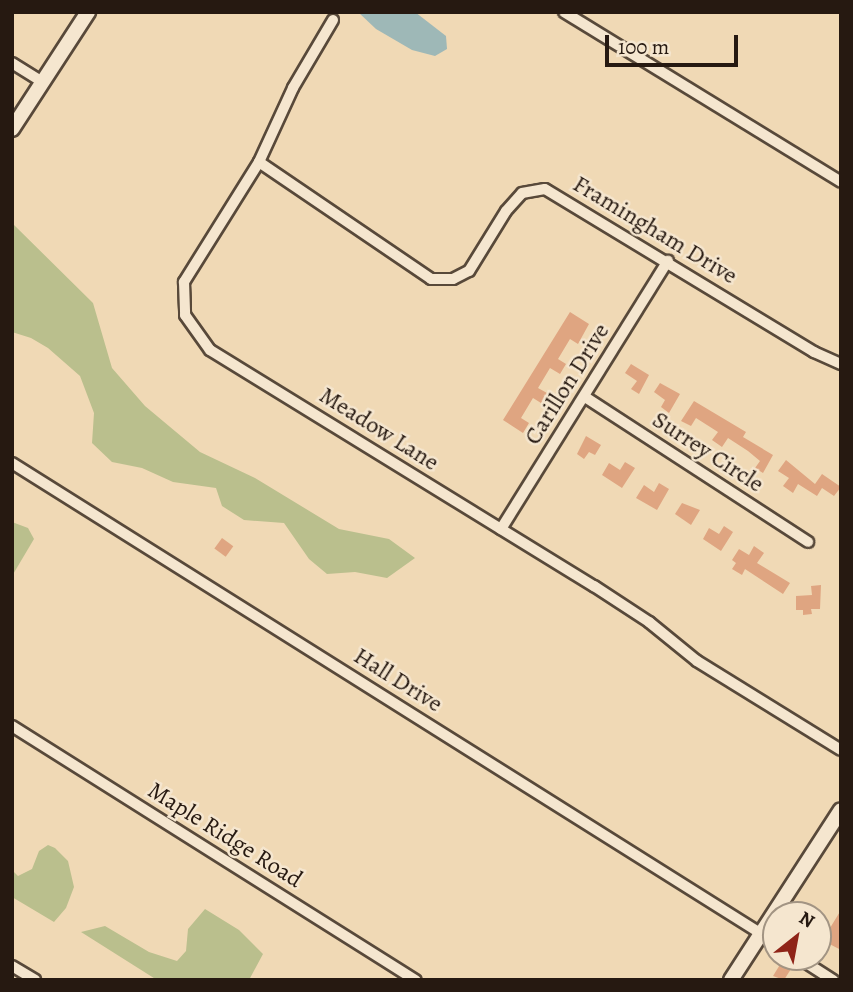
<!DOCTYPE html>
<html>
<head>
<meta charset="utf-8">
<style>
	body { margin:0 }
	#map { position:relative; width:853px; height:992px; overflow:hidden; background:#f0d9b5; font-family:Alegreya,serif }
	div>[style] { position:absolute }
	.green>* { inset:0; background:#babf8d }
	.water>* { inset:0; background:#9eb8b7 }
	.building>* { inset:0; background:#dfa581; transform-origin:0 0 }
	.roads { filter:drop-shadow(2px 0 #58493a) drop-shadow(-2px 0 #58493a) drop-shadow(0 2px #58493a) drop-shadow(0 -2px #58493a) }
	.street>* { height:10px; margin:-5px; padding:0 5px; transform-origin:5px; border-radius:5px; background:#f5e6cf }
	.secondary>* { height:14px; margin:-7px; padding:0 7px; transform-origin:7px; border-radius:7px; background:#f5e6cf }
	span { translate:-50% -50%; white-space:nowrap; text-align:center; line-height:1.15; -webkit-text-stroke:5px #f5e6cf; paint-order:stroke }
	.street-label { font-size:24px; color:#261911 }
	.frame { position:absolute; inset:0; border:14px solid #261911; pointer-events:none }
	.north { position:absolute; left:762px; top:901px; width:70px; height:70px; box-sizing:border-box; background:#f5e6cf; border:2px solid #a29483; border-radius:50%; rotate:31deg; font-size:19px; font-weight:700; line-height:28px; text-align:center; color:#261911 }
	.north::after { content:''; display:block; margin:auto; width:24px; height:32px; background:#8f2418; clip-path:polygon(50% 0,100% 100%,50% 72%,0 100%) }
	.scale { position:absolute; left:605px; top:35px; width:133px; height:32px; box-sizing:border-box; border:4px solid #261911; border-top:0; padding-left:9px; font-size:21px; line-height:24px; white-space:nowrap; color:#261911; -webkit-text-stroke:5px #f5e6cf; paint-order:stroke }
</style>
</head>
<body>
<div id="map">
	<div class="green">
		<div style="clip-path:polygon(12px 223px,93px 303px,112px 368px,145px 406px,200px 452px,255px 478px,339px 529px,389px 539px,415px 558px,387px 578px,355px 572px,327px 574px,309px 559px,284px 523px,244px 520px,222px 506px,216px 488px,173px 482px,142px 468px,112px 462px,92px 443px,94px 413px,80px 376px,48px 348px,31px 338px,12px 332px)"></div>
		<div style="clip-path:polygon(12px 522px,28px 528px,34px 539px,12px 576px)"></div>
		<div style="clip-path:polygon(48px 845px,55px 848px,68px 861px,74px 887px,66px 908px,54px 922px,12px 897px,12px 870px,18px 876px,32px 869px,39px 851px)"></div>
		<div style="clip-path:polygon(205px 909px,239px 930px,263px 954px,249px 980px,157px 980px,81px 932px,105px 926px,149px 952px,177px 961px,186px 951px,188px 929px)"></div>
	</div>
	<div class="water">
		<div style="clip-path:polygon(358px 12px,415px 12px,446px 36px,447px 49px,435px 56px,412px 50px,376px 29px)"></div>
	</div>
	<div class="building">
		<div style="clip-path:polygon(570px 312px,589px 324px,578px 344px,570px 339px,558px 359px,566px 364px,560px 374px,550px 368px,538px 388px,547px 393px,541px 403px,533px 398px,521px 418px,529px 423px,523px 433px,503px 420px)"></div>
		<div style="clip-path:polygon(631px 364px,649px 375px,639px 394px,631px 389px,637px 381px,625px 373px)"></div>
		<div style="clip-path:polygon(660px 383px,680px 394px,669px 413px,661px 407px,665px 400px,654px 392px)"></div>
		<div style="clip-path:polygon(694px 401px,746px 432px,743px 437px,773px 455px,763px 473px,755px 468px,760px 461px,748px 451px,728px 438px,722px 447px,712px 440px,718px 432px,696px 418px,691px 426px,681px 421px)"></div>
		<div style="clip-path:polygon(586px 436px,601px 445px,595px 455px,589px 452px,584px 459px,577px 454px)"></div>
		<div style="clip-path:polygon(786px 460px,815px 484px,822px 474px,841px 487px,834px 496px,822px 488px,817px 496px,798px 484px,793px 493px,783px 486px,789px 478px,778px 471px)"></div>
		<div style="clip-path:polygon(625px 462px,635px 468px,622px 488px,602px 475px,609px 463px,620px 470px)"></div>
		<div style="clip-path:polygon(659px 483px,669px 489px,657px 510px,636px 498px,644px 485px,654px 492px)"></div>
		<div style="clip-path:polygon(682px 503px,700px 510px,691px 525px,675px 514px)"></div>
		<div style="clip-path:polygon(724px 526px,733px 532px,721px 551px,703px 539px,709px 528px,719px 534px)"></div>
		<div style="left:222px;top:538px;width:14px;height:13px;rotate:36deg"></div>
		<div style="clip-path:polygon(754px 546px,764px 553px,757px 563px,790px 583px,783px 594px,745px 569px,742px 575px,732px 569px,736px 563px,732px 560px,739px 549px,749px 555px)"></div>
		<div style="clip-path:polygon(821px 585px,820px 609px,811px 609px,812px 614px,803px 615px,803px 610px,796px 610px,796px 596px,812px 595px,811px 586px)"></div>
		<div style="clip-path:polygon(841px 910px,841px 950px,818px 938px,818px 920px,830px 928px)"></div>
		<div style="clip-path:polygon(781px 963px,791px 969px,784px 980px,773px 976px)"></div>
	</div>
	<div class="roads">
		<div class="street">
			<div style="left:564px;top:12px;width:325px;rotate:31.5deg"></div>
			<div style="left:333px;top:20px;width:79px;rotate:120.5deg"></div>
			<div style="left:293px;top:88px;width:81px;rotate:114.7deg"></div>
			<div style="left:259px;top:162px;width:142px;rotate:122deg"></div>
			<div style="left:184px;top:282px;width:33px;rotate:88deg"></div>
			<div style="left:185px;top:315px;width:43px;rotate:54.5deg"></div>
			<div style="left:210px;top:350px;width:451px;rotate:31.6deg"></div>
			<div style="left:594px;top:586px;width:66px;rotate:33.2deg"></div>
			<div style="left:649px;top:622px;width:62px;rotate:39.1deg"></div>
			<div style="left:697px;top:661px;width:169px;rotate:31.7deg"></div>
			<div style="left:12px;top:63px;width:36px;rotate:32deg"></div>
			<div style="left:259px;top:162px;width:208px;rotate:34.2deg"></div>
			<div style="left:431px;top:279px;width:22px"></div>
			<div style="left:453px;top:279px;width:18px;rotate:-27deg"></div>
			<div style="left:469px;top:271px;width:70px;rotate:-58.3deg"></div>
			<div style="left:506px;top:211px;width:24px;rotate:-48deg"></div>
			<div style="left:522px;top:193px;width:23px;rotate:-10deg"></div>
			<div style="left:545px;top:189px;width:315px;rotate:31.2deg"></div>
			<div style="left:814px;top:352px;width:30px;rotate:24deg"></div>
			<div style="left:585px;top:397px;width:266px;rotate:33deg"></div>
			<div style="left:12px;top:463px;width:902px;rotate:32.14deg"></div>
			<div style="left:501px;top:529px;width:316px;rotate:-58.1deg"></div>
			<div style="left:12px;top:726px;width:477px;rotate:32.2deg"></div>
			<div style="left:797px;top:957px;width:43px;rotate:32.6deg"></div>
			<div style="left:12px;top:966px;width:27px;rotate:31deg"></div>
		</div>
		<div class="secondary">
			<div style="left:12px;top:129px;width:140px;rotate:-57deg"></div>
			<div style="left:731px;top:980px;width:202px;rotate:-57.1deg"></div>
		</div>
	</div>
	<div class="street-label">
		<span style="left:655px;top:230px;rotate:31deg">Framingham Drive</span>
		<span style="left:567px;top:384px;rotate:-58deg">Carillon Drive</span>
		<span style="left:379px;top:429px;rotate:32deg">Meadow Lane</span>
		<span style="left:708px;top:452px;rotate:33deg">Surrey Circle</span>
		<span style="left:398px;top:680px;rotate:32deg">Hall Drive</span>
		<span style="left:225px;top:835px;rotate:32deg">Maple Ridge Road</span>
	</div>
	<div class="frame"></div>
	<div class="north">N</div>
	<div class="scale">100 m</div>
</div>
</body>
</html>
